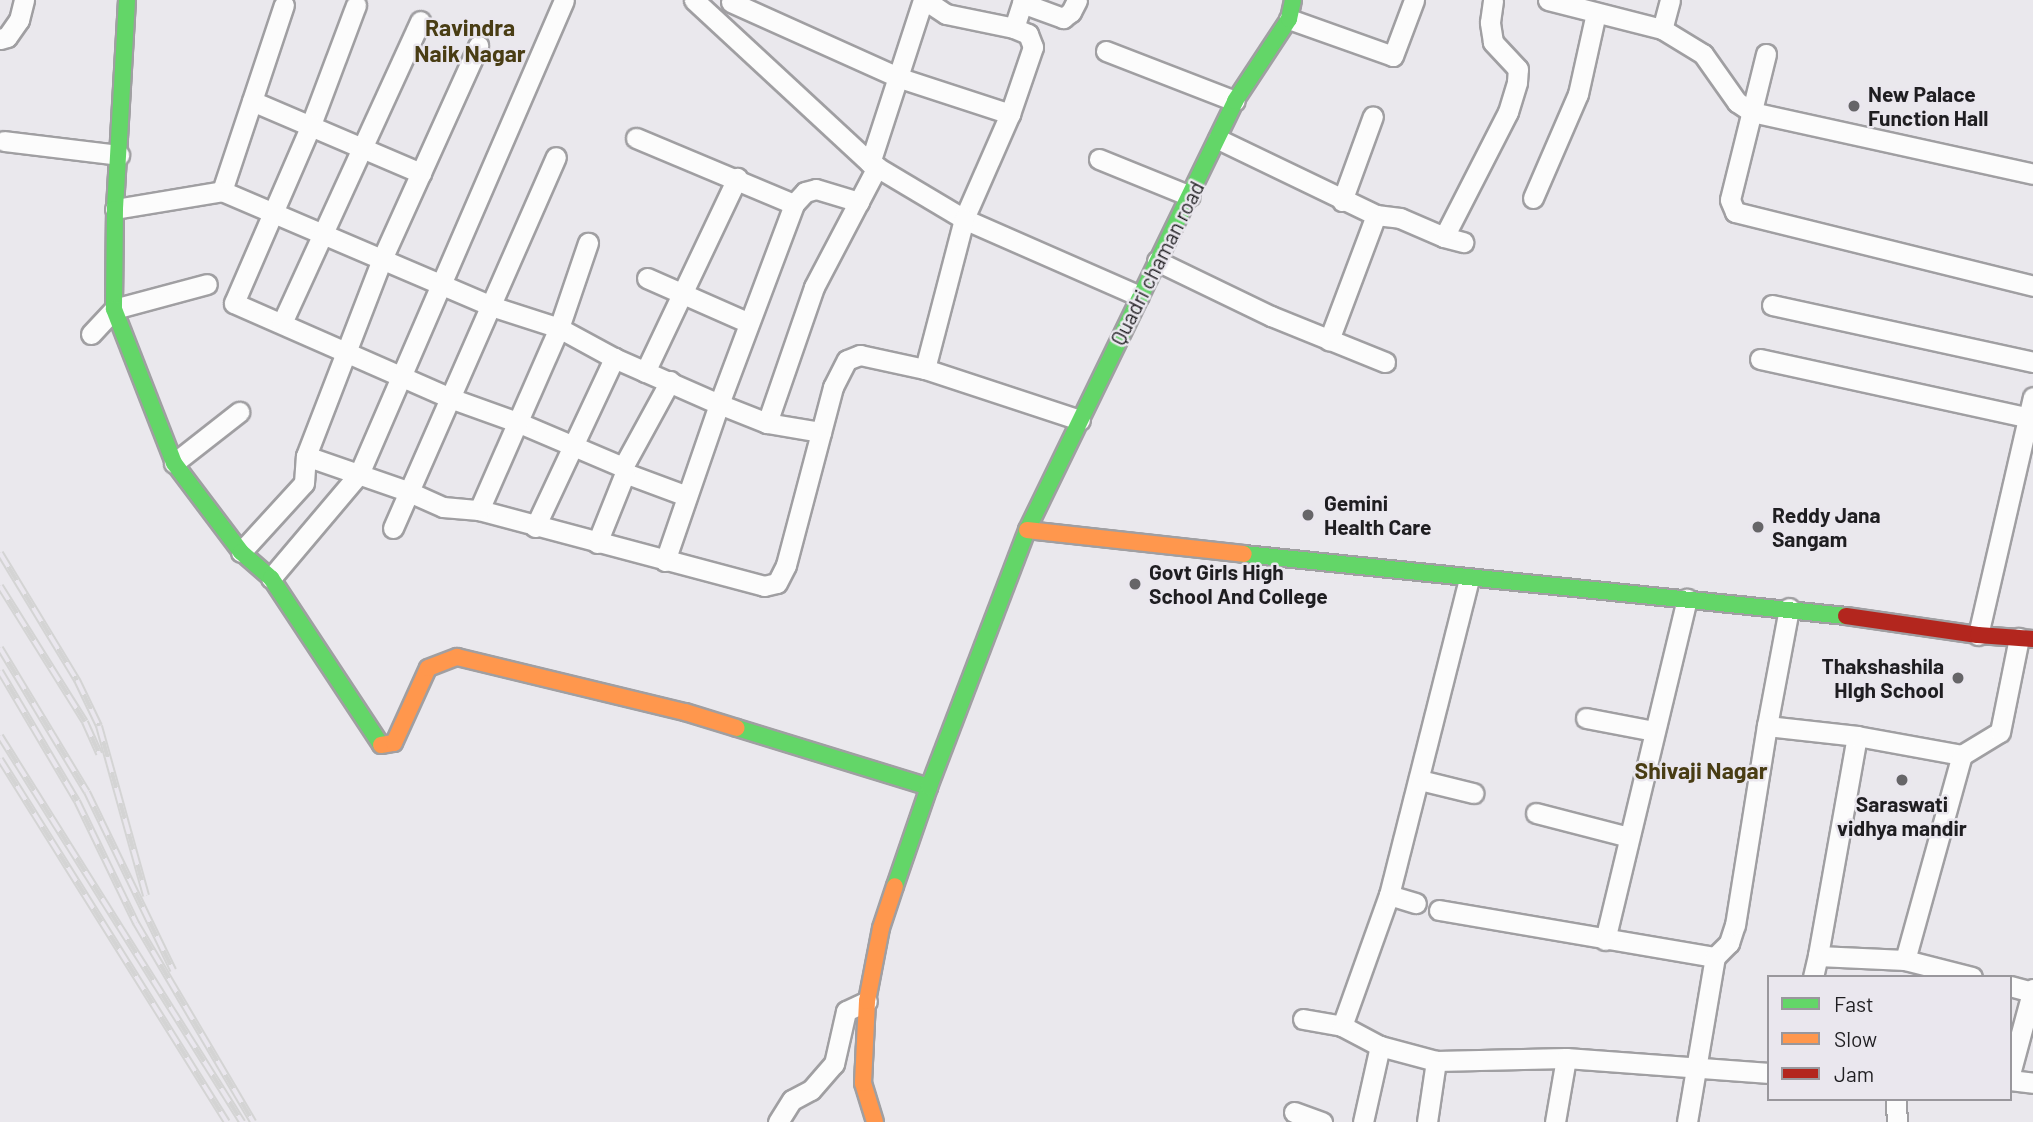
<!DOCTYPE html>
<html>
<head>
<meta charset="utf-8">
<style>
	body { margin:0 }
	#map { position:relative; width:2033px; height:1122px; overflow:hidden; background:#eae8ed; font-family:Barlow,sans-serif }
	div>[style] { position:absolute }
	.roads { filter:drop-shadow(2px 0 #a09fa2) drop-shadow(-2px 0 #a09fa2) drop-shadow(0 2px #a09fa2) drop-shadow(0 -2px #a09fa2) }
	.street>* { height:19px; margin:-9.5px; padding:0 9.5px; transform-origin:9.5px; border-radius:9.5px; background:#fcfcfc }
	.fast>* { height:16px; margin:-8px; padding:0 8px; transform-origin:8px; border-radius:8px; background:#63d668 }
	.slow>* { height:16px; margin:-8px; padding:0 8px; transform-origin:8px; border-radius:8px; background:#ff974d }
	.jam>* { height:16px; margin:-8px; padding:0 8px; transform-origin:8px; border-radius:8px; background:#b3261e }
	.rail>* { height:8px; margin-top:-4px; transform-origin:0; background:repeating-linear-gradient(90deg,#eae7ee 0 16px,#d4d4d4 0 32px); box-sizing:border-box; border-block:2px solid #d4d4d4 }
	.dots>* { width:19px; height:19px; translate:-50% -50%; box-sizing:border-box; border:4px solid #eae7ee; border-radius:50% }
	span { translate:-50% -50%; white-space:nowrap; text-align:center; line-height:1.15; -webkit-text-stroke:5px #eae7ee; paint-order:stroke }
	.poi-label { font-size:21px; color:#1f1e21; font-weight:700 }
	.left { translate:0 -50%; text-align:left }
	.right { translate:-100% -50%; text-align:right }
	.street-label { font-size:21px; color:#1f1e21 }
	.neighbourhood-label { font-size:23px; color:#493d14; font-weight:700 }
	.legend { position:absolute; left:1767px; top:975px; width:245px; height:126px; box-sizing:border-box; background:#eae7ee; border:2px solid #99979c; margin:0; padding:9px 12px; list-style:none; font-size:21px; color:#1f1e21 }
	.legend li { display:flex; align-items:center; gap:14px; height:35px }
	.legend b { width:35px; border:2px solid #99979c }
</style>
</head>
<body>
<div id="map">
	<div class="roads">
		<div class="street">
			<div style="left:694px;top:0;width:240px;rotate:42.8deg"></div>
			<div style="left:870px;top:163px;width:109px;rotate:30.8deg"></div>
			<div style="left:964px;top:219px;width:191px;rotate:23.7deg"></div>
			<div style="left:925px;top:0;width:25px;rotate:34deg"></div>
			<div style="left:946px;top:14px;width:69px;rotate:11.6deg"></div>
			<div style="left:1014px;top:28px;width:29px;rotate:-72deg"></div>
			<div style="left:1548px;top:0;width:118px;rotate:14.3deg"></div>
			<div style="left:1670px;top:0;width:30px;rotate:105deg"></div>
			<div style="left:1662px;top:29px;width:48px;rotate:31.4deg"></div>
			<div style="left:1703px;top:54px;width:59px;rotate:54.7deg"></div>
			<div style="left:1737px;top:102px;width:18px;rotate:34deg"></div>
			<div style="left:1752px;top:112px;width:288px;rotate:12.4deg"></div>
			<div style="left:731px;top:2px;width:185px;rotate:24.2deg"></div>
			<div style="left:900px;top:78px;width:116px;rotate:18.1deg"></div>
			<div style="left:1010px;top:114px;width:115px;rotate:113.7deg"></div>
			<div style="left:964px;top:219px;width:155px;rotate:104.6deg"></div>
			<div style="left:1022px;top:3px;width:44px;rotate:20.1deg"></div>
			<div style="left:1063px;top:18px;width:10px;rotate:-37deg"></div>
			<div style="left:1071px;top:12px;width:13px;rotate:-63deg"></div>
			<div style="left:356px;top:5px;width:128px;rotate:110.6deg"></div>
			<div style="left:311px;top:125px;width:194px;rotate:113.4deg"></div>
			<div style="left:234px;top:303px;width:236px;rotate:23.7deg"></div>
			<div style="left:450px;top:398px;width:71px;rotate:19.7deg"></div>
			<div style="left:517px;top:422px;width:115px;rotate:23deg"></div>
			<div style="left:1289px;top:19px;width:110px;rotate:19.6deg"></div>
			<div style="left:1393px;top:56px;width:60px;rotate:-69.4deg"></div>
			<div style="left:0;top:39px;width:7px;rotate:-16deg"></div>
			<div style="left:7px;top:37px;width:21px;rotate:-55deg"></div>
			<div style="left:19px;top:20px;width:21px;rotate:-76deg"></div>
			<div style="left:1106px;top:51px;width:138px;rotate:21.2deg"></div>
			<div style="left:1766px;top:54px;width:150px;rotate:103.9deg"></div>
			<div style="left:1730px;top:200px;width:13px;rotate:67deg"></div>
			<div style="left:1735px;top:212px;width:307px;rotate:13.9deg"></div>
			<div style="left:252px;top:101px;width:184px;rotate:23.1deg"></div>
			<div style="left:1010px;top:114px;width:71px;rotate:-71.1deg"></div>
			<div style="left:1033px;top:47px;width:14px;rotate:-111deg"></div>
			<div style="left:1028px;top:34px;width:15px;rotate:-157deg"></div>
			<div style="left:636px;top:138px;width:171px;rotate:22.7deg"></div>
			<div style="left:1218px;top:139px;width:175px;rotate:25.7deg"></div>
			<div style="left:1376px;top:215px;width:134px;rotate:110.6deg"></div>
			<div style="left:4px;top:141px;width:116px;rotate:6.9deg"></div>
			<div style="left:1099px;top:159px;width:98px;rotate:22.1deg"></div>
			<div style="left:870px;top:163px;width:171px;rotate:-72deg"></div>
			<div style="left:222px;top:191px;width:196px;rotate:-71.6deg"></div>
			<div style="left:1533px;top:198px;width:113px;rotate:-66.6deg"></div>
			<div style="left:1578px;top:94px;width:83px;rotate:-77.5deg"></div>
			<div style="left:1342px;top:201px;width:90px;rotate:-70deg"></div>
			<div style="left:115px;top:209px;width:109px;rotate:-9.5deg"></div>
			<div style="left:222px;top:191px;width:293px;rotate:23.1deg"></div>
			<div style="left:491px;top:306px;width:71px;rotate:17.9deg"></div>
			<div style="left:559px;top:328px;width:63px;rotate:28.6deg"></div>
			<div style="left:614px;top:358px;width:115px;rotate:23.7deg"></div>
			<div style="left:719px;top:404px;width:52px;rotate:21.6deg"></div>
			<div style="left:767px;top:423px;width:55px;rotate:9.5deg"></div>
			<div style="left:1376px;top:215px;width:24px;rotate:7deg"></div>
			<div style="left:1400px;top:218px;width:48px;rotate:23.4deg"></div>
			<div style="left:1444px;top:237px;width:140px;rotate:-62.9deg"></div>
			<div style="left:1508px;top:112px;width:31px;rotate:-73deg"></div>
			<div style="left:1517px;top:82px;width:13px;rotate:-86deg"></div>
			<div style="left:1518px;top:69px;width:37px;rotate:-133deg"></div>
			<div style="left:1493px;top:42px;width:20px;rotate:-99deg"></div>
			<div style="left:1490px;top:22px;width:22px;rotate:-82deg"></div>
			<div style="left:1444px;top:237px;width:20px;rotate:15deg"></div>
			<div style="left:1157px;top:261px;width:127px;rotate:25.8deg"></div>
			<div style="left:1271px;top:316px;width:123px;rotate:22deg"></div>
			<div style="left:647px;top:278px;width:111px;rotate:23.8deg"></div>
			<div style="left:1772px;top:305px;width:267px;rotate:12.3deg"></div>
			<div style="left:282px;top:323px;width:332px;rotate:-65.4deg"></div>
			<div style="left:91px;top:334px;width:34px;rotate:-47deg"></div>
			<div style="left:114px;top:309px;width:96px;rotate:-15deg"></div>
			<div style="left:1760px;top:359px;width:273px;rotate:12.3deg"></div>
			<div style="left:645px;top:372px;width:215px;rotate:-64.6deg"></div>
			<div style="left:767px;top:423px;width:144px;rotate:-70.9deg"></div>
			<div style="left:814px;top:287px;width:136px;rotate:-62.3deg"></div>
			<div style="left:306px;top:456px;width:107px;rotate:19.1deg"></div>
			<div style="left:407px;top:491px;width:39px;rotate:24deg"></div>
			<div style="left:443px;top:507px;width:36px;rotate:5deg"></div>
			<div style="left:479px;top:510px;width:295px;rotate:14.9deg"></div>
			<div style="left:764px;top:586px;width:13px;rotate:-13deg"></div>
			<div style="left:777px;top:583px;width:20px;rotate:-63deg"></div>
			<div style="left:786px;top:565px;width:184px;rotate:-75.2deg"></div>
			<div style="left:833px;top:387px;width:30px;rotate:-63deg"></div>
			<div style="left:847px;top:360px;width:14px;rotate:-21deg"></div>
			<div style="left:860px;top:355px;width:66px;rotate:12.2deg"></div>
			<div style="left:925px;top:369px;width:163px;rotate:18.2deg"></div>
			<div style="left:174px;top:463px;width:83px;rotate:-38.1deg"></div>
			<div style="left:625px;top:473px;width:66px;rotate:20.4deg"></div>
			<div style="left:479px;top:510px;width:199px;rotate:-66.3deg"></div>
			<div style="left:559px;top:328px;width:90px;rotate:-71.2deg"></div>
			<div style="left:535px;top:527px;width:187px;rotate:-64.9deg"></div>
			<div style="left:393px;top:528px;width:405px;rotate:-66.3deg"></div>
			<div style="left:597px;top:543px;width:75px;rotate:-68.2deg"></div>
			<div style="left:625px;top:473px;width:6px;rotate:-108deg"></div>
			<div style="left:623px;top:467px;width:98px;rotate:-61.3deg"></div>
			<div style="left:241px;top:552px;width:93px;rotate:-47.6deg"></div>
			<div style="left:304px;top:483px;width:27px;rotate:-86deg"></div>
			<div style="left:306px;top:456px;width:211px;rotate:-68.9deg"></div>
			<div style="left:382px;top:259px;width:234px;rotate:-65.7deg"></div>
			<div style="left:665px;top:561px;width:166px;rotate:-71deg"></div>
			<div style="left:719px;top:404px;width:214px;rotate:-69.4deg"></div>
			<div style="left:794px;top:204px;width:16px;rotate:-47deg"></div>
			<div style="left:805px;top:192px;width:11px;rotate:-15deg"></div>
			<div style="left:816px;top:189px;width:45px;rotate:16.8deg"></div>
			<div style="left:271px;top:578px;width:136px;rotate:-49.8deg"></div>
			<div style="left:359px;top:474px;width:516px;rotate:-66.61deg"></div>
			<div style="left:1978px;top:635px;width:244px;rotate:-77deg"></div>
			<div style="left:1586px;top:718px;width:69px;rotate:10.8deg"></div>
			<div style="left:1767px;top:726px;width:120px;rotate:-79.4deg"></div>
			<div style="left:1857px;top:736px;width:223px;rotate:100.1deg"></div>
			<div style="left:1818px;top:956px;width:87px;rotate:2.6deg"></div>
			<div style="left:1905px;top:960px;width:69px;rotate:14.2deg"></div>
			<div style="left:1420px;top:780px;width:55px;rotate:13.8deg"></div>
			<div style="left:1536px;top:813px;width:96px;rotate:14.5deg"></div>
			<div style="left:1389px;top:895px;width:28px;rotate:17deg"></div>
			<div style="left:1439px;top:910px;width:280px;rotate:9.7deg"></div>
			<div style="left:1715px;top:957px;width:20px;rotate:-45deg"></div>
			<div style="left:1729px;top:943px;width:19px;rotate:-72deg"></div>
			<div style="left:1735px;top:925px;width:202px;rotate:-80.9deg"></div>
			<div style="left:1767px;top:726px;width:91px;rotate:6.3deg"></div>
			<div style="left:1857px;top:736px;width:107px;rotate:10.3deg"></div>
			<div style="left:1962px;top:755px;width:44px;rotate:-31.2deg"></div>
			<div style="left:2000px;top:732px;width:96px;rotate:-78.6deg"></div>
			<div style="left:1605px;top:940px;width:351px;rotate:-76.5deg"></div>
			<div style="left:1905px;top:960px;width:213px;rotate:-74.5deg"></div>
			<div style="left:1813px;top:977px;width:22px;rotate:-77deg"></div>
			<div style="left:2010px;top:986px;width:23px;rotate:15deg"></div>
			<div style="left:1303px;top:1019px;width:40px;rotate:10deg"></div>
			<div style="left:1342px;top:1026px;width:43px;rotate:27.8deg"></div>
			<div style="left:1380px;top:1046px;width:58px;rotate:15deg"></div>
			<div style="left:1436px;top:1061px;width:130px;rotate:-1.3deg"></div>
			<div style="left:1566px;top:1058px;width:204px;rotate:4.2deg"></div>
			<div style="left:1342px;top:1026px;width:139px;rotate:-70.3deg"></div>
			<div style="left:1389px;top:895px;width:326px;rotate:-75.8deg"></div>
			<div style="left:2010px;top:1074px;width:88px;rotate:-74.9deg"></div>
			<div style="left:2010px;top:1080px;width:23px;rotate:7deg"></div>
			<div style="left:1896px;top:1099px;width:23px;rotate:88deg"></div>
			<div style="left:1294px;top:1112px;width:30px;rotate:20deg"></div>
			<div style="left:778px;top:1122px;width:26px;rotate:-58deg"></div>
			<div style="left:792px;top:1100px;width:21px;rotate:-28deg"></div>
			<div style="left:811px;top:1090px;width:35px;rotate:-49deg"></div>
			<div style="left:834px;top:1064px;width:54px;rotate:-77.2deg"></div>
			<div style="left:846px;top:1011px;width:23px;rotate:-25deg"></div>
			<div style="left:1363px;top:1122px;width:78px;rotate:-77.4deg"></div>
			<div style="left:1427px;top:1122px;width:62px;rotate:-81.6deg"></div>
			<div style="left:1555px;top:1122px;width:65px;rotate:-80.2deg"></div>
			<div style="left:1687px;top:1122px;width:167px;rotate:-80.4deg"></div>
		</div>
		<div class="fast">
			<div style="left:127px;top:0;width:209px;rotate:93.3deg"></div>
			<div style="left:115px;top:209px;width:100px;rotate:90.6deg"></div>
			<div style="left:114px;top:309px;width:165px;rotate:68.7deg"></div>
			<div style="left:174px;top:463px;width:111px;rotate:53deg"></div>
			<div style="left:241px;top:552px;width:40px;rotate:41deg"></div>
			<div style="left:271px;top:578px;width:200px;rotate:56.6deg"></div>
			<div style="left:1244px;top:554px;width:605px;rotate:5.88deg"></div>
			<div style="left:737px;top:728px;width:201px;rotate:17.1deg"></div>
			<div style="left:895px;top:886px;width:105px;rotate:-71deg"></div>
			<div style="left:929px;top:787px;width:275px;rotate:-69.1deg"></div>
			<div style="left:1027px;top:530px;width:477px;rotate:-64.1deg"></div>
			<div style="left:1235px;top:101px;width:98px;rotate:-56.6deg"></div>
			<div style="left:1289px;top:19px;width:19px;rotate:-78deg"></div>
		</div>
		<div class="slow">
			<div style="left:1027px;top:530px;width:218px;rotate:6.3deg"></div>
			<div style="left:381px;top:745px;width:13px;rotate:-9deg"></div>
			<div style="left:394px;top:743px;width:82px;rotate:-65.6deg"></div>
			<div style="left:428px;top:668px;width:31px;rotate:-21deg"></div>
			<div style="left:457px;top:657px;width:235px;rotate:13.6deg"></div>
			<div style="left:685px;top:712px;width:54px;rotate:17.1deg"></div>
			<div style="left:875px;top:1122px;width:41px;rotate:-107.1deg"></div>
			<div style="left:863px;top:1083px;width:82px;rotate:-87.2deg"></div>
			<div style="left:867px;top:1001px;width:74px;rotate:-79.1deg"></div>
			<div style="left:881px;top:928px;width:44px;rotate:-71.6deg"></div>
		</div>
		<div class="jam">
			<div style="left:1846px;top:616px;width:133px;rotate:8.2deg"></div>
			<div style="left:1978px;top:635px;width:55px;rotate:4.2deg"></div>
		</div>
	</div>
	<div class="rail">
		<div style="left:0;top:553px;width:149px;rotate:58.8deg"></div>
		<div style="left:77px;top:680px;width:51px;rotate:64.4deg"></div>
		<div style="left:99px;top:726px;width:176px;rotate:74.5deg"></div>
		<div style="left:0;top:586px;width:160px;rotate:58deg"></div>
		<div style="left:85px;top:722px;width:35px;rotate:66deg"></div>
		<div style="left:0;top:648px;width:168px;rotate:58.9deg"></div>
		<div style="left:87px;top:792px;width:198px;rotate:64.2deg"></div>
		<div style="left:0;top:671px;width:151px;rotate:59.4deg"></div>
		<div style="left:77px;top:801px;width:136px;rotate:64.2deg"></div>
		<div style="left:136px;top:923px;width:231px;rotate:59.5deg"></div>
		<div style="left:0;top:736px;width:456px;rotate:57.9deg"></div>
		<div style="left:0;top:759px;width:428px;rotate:58deg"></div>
	</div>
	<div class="dots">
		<div style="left:1854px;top:106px;background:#666568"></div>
		<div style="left:1308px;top:515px;background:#666568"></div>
		<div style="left:1758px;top:527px;background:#666568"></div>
		<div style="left:1135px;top:584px;background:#666568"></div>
		<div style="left:1958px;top:678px;background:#666568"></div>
		<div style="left:1902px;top:780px;background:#666568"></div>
	</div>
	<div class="poi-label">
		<span class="left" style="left:1868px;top:106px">New Palace<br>Function Hall</span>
		<span class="left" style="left:1324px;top:515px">Gemini<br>Health Care</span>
		<span class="left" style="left:1772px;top:527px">Reddy Jana<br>Sangam</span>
		<span class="left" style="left:1149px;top:584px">Govt Girls High<br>School And College</span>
		<span class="right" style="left:1944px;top:678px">Thakshashila<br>HIgh School</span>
		<span style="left:1902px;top:816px">Saraswati<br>vidhya mandir</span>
	</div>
	<div class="street-label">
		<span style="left:1157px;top:263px;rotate:-63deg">Quadri chaman road</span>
	</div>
	<div class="neighbourhood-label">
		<span style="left:470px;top:40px">Ravindra<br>Naik Nagar</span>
		<span style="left:1701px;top:770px">Shivaji Nagar</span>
	</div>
	<ul class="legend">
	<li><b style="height:9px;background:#63d668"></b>Fast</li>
	<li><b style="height:9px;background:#ff974d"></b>Slow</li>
	<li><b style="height:9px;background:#b3261e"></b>Jam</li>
	</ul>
</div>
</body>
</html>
